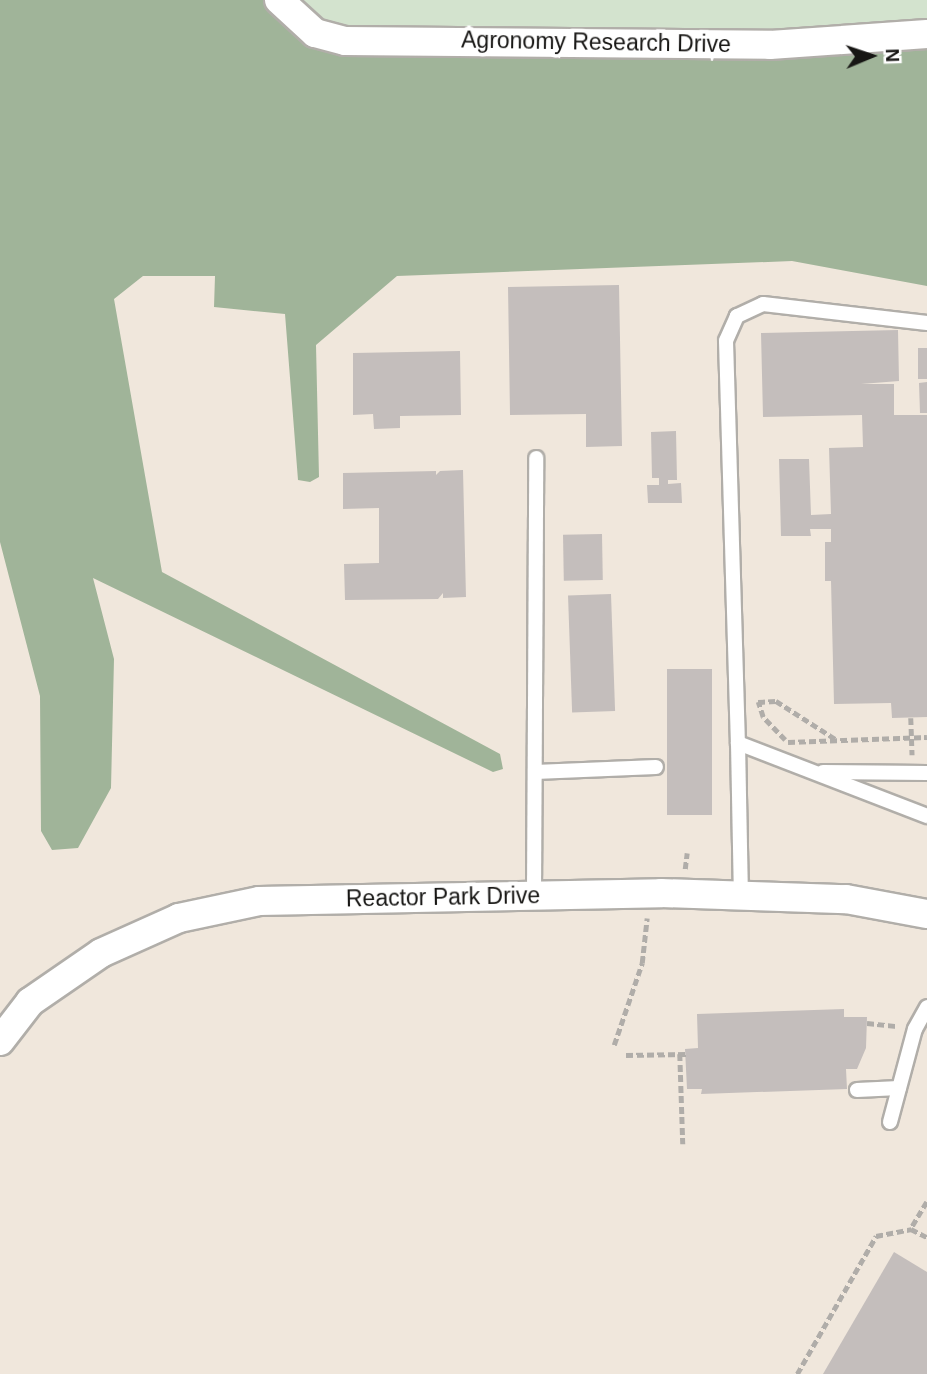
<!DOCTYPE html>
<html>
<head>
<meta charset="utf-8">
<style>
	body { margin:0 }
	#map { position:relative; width:927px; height:1374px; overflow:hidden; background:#f7f3ee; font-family:Helvetica,sans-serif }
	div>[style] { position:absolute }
	.built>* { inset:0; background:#f0e7dc; transform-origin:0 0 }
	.green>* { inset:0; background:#d3e3ce }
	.forest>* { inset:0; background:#a0b499 }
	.building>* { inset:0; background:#c4bebc; transform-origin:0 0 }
	.path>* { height:4.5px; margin-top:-2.25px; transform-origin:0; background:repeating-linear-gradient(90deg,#b0ada9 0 7px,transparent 0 10.5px) }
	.roads { filter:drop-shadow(2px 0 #b1aea9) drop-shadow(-2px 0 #b1aea9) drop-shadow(0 2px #b1aea9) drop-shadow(0 -2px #b1aea9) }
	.service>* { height:14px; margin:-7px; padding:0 7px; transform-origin:7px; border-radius:7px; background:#fff }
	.minor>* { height:28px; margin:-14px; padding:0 14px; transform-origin:14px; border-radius:14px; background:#fff }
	span { translate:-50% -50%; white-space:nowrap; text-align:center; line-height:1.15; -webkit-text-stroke:7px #fff; paint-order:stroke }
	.street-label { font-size:23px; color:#171614 }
	.north { position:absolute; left:836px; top:21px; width:70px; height:70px; -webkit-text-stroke:5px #fff; paint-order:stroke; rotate:88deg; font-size:19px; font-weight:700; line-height:28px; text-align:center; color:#171614 }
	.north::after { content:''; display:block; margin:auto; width:24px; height:32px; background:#171614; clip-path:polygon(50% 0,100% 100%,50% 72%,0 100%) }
</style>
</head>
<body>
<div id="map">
	<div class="built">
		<div style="left:0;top:0;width:927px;height:1374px"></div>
	</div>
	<div class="green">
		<div style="clip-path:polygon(0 0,927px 0,927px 98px)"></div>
	</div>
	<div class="forest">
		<div style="clip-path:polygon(0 0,263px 0,281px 22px,312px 46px,927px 44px,927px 286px,792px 261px,397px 276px,316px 345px,319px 477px,310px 482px,298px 480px,285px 314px,214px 307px,215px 276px,143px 276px,114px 299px,162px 572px,500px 754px,503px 769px,493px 772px,93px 578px,114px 659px,111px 788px,78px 848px,52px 850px,41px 831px,40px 696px,0 542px)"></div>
	</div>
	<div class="building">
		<div style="clip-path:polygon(619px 285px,622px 446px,586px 447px,586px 414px,510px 415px,508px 287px)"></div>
		<div style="clip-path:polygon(898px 330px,899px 381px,861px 384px,894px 384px,894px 415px,927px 415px,927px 717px,892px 718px,891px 703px,834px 704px,831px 581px,825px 581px,825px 542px,831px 542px,831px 529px,810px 529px,811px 536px,781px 536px,779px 459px,809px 459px,811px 515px,831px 514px,829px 448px,863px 447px,862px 415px,763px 417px,761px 333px)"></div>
		<div style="left:918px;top:348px;width:9px;height:31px"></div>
		<div style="clip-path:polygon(460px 351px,461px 415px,400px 416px,400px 428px,374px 429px,373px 414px,353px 415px,353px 353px)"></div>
		<div style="clip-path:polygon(927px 382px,927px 413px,920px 413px,919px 383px)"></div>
		<div style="clip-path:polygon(676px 431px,677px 480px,668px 480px,668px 484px,681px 483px,682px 503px,648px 503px,647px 485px,659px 485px,659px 478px,652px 478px,651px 432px)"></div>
		<div style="clip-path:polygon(463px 470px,466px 597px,443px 598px,443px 593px,438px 599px,345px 600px,344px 564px,379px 563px,379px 508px,343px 509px,343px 473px,436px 471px,436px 475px,440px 471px)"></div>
		<div style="left:602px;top:534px;width:46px;height:39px;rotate:89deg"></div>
		<div style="left:611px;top:594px;width:117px;height:43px;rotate:88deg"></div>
		<div style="left:712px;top:669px;width:146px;height:45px;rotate:90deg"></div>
		<div style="clip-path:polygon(844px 1009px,844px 1017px,867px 1017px,866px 1048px,857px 1069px,846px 1069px,847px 1089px,701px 1094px,702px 1089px,687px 1089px,685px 1049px,698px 1048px,697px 1014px)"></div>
		<div style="clip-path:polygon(894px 1252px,927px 1272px,927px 1374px,823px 1374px)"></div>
	</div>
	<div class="path">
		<div style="left:911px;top:718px;width:37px;rotate:88deg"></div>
		<div style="left:785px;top:740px;width:32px;rotate:-134deg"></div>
		<div style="left:763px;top:717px;width:16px;rotate:-108deg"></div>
		<div style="left:758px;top:702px;width:18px;rotate:-3deg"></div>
		<div style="left:776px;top:701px;width:72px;rotate:32.6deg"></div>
		<div style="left:788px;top:742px;width:139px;rotate:-2.1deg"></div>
		<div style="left:685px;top:869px;width:16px;rotate:-83deg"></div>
		<div style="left:867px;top:1023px;width:30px;rotate:6deg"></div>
		<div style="left:614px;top:1045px;width:87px;rotate:-71.1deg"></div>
		<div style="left:642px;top:963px;width:45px;rotate:-83.7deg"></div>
		<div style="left:680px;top:1054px;width:90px;rotate:88.1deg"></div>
		<div style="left:626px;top:1055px;width:60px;rotate:-1deg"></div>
		<div style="left:927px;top:1202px;width:31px;rotate:121deg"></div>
		<div style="left:911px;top:1229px;width:18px;rotate:27deg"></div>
		<div style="left:797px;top:1374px;width:159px;rotate:-60.2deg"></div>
		<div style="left:876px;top:1236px;width:36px;rotate:-11deg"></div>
	</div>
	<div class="roads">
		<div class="service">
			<div style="left:927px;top:323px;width:165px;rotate:-173.4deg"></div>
			<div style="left:763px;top:304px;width:29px;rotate:155deg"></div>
			<div style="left:737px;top:316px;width:27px;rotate:114deg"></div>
			<div style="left:726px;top:341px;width:402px;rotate:88.3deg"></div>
			<div style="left:738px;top:743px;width:203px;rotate:21.1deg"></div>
			<div style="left:738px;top:743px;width:152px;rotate:88.9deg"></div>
			<div style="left:535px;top:772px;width:121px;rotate:-2.4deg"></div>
			<div style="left:823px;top:772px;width:104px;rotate:0.6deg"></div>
			<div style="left:534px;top:894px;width:436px;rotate:-89.7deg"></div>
			<div style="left:857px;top:1090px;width:42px;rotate:-2.7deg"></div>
			<div style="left:890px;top:1122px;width:96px;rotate:-75deg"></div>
			<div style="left:915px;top:1029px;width:25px;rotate:-61deg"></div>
		</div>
		<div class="minor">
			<div style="left:279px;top:0;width:49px;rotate:42.5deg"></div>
			<div style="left:315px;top:33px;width:31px;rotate:15deg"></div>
			<div style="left:345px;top:41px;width:425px;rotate:0.5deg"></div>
			<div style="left:770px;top:45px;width:157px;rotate:-4deg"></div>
			<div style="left:0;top:1041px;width:49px;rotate:-52.4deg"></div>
			<div style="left:30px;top:1002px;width:86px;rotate:-34.6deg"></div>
			<div style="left:101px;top:953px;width:85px;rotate:-24.2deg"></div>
			<div style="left:179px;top:918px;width:82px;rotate:-12deg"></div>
			<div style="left:259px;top:901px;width:402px;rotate:-1.1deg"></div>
			<div style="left:661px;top:893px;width:185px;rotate:1.9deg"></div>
			<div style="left:846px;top:899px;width:82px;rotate:10.5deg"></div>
		</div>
	</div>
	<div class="street-label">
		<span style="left:596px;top:42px;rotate:1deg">Agronomy Research Drive</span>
		<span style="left:443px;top:897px;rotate:-1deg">Reactor Park Drive</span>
	</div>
	<div class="north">N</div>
</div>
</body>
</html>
